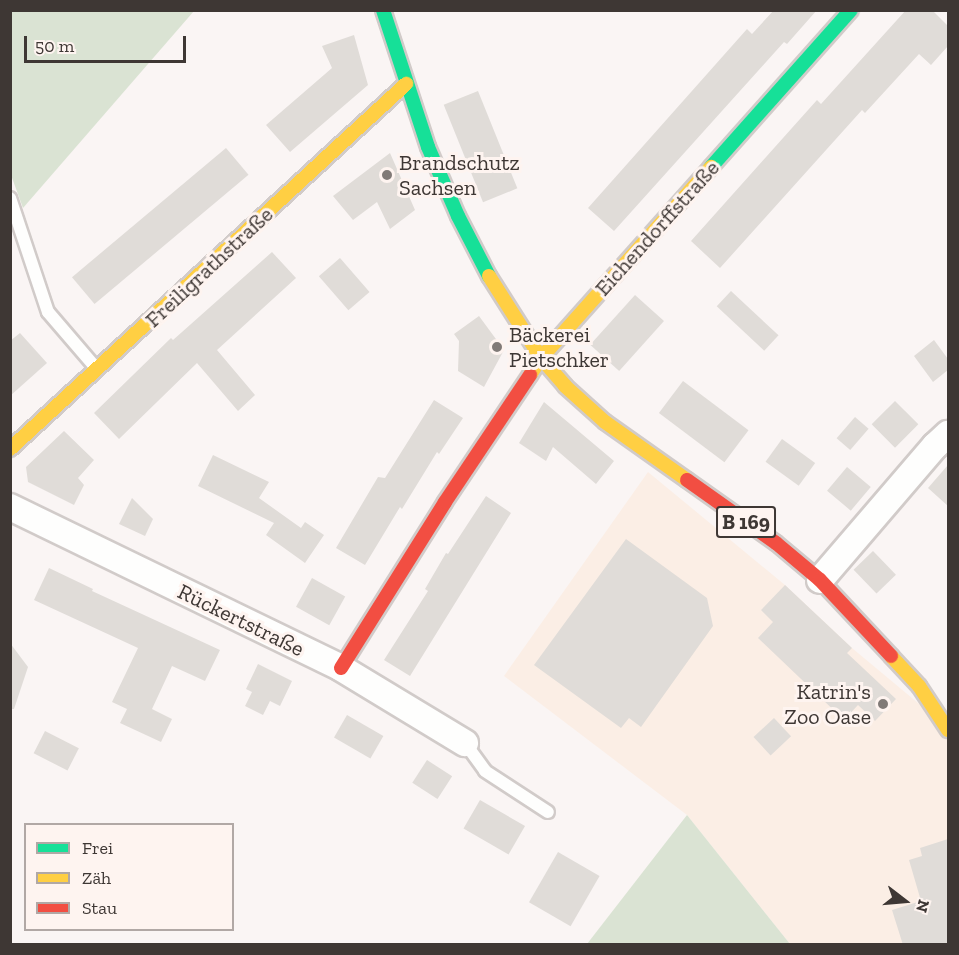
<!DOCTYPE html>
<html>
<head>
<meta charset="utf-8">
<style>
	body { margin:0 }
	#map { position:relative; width:959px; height:955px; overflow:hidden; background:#faf5f4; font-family:"Zilla Slab",serif }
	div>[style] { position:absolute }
	.commercial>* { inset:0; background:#fbeee5 }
	.green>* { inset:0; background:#dae3d3 }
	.building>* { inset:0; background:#e0dcd8; transform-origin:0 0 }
	.roads { filter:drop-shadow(2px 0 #d1cbc9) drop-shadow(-2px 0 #d1cbc9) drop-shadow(0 2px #d1cbc9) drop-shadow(0 -2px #d1cbc9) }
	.lane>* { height:12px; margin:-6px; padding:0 6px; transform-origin:6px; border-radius:6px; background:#fefefd }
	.street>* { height:26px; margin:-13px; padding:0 13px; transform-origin:13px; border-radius:13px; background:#fefefd }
	.fast>* { height:14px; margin:-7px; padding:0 7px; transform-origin:7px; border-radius:7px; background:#16e098 }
	.slow>* { height:14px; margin:-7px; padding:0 7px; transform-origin:7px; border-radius:7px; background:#ffcf43 }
	.jam>* { height:14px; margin:-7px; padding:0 7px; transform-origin:7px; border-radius:7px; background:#f24e42 }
	.dots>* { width:16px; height:16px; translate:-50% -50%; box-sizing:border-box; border:3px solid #fef4f0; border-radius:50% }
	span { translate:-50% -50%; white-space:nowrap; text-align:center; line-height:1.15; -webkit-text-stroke:6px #fef4f0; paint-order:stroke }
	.shield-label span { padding:2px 4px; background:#fef4f0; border:2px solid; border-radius:4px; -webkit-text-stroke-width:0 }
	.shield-label { font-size:21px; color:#3e3734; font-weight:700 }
	.poi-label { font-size:22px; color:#3e3734 }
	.left { translate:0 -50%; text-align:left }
	.right { translate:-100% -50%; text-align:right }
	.street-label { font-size:22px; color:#3e3734 }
	.frame { position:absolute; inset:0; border:12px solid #3e3734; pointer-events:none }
	.legend { position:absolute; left:24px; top:823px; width:210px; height:108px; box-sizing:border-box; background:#fef4f0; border:2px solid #b1a8a5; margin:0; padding:8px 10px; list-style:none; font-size:18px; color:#3e3734 }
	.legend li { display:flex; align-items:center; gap:12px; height:30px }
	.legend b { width:30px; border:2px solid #b1a8a5 }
	.north { position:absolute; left:875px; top:871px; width:60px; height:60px; -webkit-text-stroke:4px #fef4f0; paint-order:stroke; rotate:106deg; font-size:16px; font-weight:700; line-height:24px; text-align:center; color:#3e3734 }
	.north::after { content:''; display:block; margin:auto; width:21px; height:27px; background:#3e3734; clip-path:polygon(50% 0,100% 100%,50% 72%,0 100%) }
	.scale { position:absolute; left:24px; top:36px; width:162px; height:27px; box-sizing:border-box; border:3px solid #3e3734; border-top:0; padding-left:8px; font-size:18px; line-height:21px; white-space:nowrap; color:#3e3734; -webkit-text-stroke:4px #fef4f0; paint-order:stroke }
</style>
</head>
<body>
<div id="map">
	<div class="commercial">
		<div style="clip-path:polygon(648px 472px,785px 585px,852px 648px,948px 728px,948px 944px,790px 944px,687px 815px,504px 676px)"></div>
	</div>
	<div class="green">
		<div style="clip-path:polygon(11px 10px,194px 11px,23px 208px,11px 175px)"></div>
		<div style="clip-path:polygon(687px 815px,790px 944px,587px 944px)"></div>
	</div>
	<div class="building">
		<div style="clip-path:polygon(774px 10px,817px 10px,787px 44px,784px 42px,614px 231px,588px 208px,747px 29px,752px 34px)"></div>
		<div style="clip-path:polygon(906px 10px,932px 10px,948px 26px,948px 46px,931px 65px,919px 54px,865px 113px,862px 110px,720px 268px,691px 241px,817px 100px,821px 104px)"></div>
		<div style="clip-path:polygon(354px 35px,368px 85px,290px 152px,266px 125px,332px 68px,322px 46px)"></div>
		<div style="left:478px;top:91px;width:105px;height:37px;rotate:68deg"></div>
		<div style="left:226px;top:148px;width:35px;height:201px;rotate:50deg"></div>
		<div style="clip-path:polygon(390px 153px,415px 210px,390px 229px,377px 202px,353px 220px,333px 196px)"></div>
		<div style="clip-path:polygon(272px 252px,296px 278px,217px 350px,255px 395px,238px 411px,197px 363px,119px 439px,94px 413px,171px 338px,173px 340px)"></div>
		<div style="left:340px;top:258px;width:45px;height:28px;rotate:49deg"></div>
		<div style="left:731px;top:291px;width:65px;height:21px;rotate:43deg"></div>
		<div style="left:635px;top:295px;width:39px;height:67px;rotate:42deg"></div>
		<div style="clip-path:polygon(479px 316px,504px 350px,484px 387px,458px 371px,459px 341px,454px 334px)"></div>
		<div style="clip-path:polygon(20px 333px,47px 363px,10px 396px,10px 341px)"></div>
		<div style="clip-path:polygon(934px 340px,948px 359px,948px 370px,933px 382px,914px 356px)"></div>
		<div style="left:683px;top:381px;width:82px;height:40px;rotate:37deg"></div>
		<div style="clip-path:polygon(434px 400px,463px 418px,439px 454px,437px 452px,402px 509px,400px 507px,365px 565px,336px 548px,378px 477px,385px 478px)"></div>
		<div style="left:895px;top:401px;width:33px;height:33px;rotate:45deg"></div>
		<div style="clip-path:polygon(544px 402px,614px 461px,596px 484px,553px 447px,546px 461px,519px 443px)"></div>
		<div style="left:855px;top:417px;width:18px;height:28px;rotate:41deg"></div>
		<div style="clip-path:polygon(64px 431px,94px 460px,78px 478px,84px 485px,74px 505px,28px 482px,26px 467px)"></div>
		<div style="left:782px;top:439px;width:41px;height:28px;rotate:36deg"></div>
		<div style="clip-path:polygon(213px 455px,269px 482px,259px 498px,301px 528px,305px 522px,324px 535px,305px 563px,266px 535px,274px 523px,198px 486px)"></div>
		<div style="clip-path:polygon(948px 465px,948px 506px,928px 488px)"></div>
		<div style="left:847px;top:467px;width:31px;height:31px;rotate:40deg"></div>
		<div style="clip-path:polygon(486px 496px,511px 513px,410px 676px,384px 660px,428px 591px,425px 589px,446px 553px,448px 554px)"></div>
		<div style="clip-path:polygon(132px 498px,153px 519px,145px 536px,119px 524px)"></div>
		<div style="clip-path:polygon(626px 539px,707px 598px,713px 626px,641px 727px,629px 718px,621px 728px,534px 665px)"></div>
		<div style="left:873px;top:551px;width:33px;height:27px;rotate:46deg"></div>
		<div style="clip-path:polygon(49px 568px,93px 589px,92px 591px,220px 650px,205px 681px,172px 666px,152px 709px,172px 719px,161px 742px,120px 723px,127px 709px,112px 702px,138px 648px,34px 600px)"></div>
		<div style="left:312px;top:578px;width:38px;height:33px;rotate:29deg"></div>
		<div style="clip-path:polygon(785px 585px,852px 648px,847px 653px,896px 699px,875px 721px,858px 705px,844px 720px,758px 638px,773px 622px,761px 610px)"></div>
		<div style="clip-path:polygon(10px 643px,28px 667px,14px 709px,10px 709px)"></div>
		<div style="clip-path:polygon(258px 664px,292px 681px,280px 706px,270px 701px,263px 715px,245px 706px,252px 692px,246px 689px)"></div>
		<div style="left:347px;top:715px;width:42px;height:26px;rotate:30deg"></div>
		<div style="left:774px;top:718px;width:25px;height:28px;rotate:47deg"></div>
		<div style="left:45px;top:731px;width:38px;height:25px;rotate:27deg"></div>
		<div style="left:427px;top:760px;width:30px;height:27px;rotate:33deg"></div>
		<div style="left:480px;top:800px;width:52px;height:33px;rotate:30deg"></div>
		<div style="clip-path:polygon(948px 839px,948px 945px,903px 945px,892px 910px,921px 901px,909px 860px,922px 856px,920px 848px)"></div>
		<div style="left:558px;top:852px;width:48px;height:58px;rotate:30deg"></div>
	</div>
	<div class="roads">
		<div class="lane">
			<div style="left:10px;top:198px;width:120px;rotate:71.6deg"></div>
			<div style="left:48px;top:312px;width:74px;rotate:49.4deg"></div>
			<div style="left:465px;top:743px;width:34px;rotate:54deg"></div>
			<div style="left:485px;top:771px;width:75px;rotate:33.1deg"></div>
		</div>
		<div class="street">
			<div style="left:10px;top:507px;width:368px;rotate:25.9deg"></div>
			<div style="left:341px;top:668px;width:145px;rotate:31.2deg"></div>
			<div style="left:820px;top:580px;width:177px;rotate:-49.4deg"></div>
			<div style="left:935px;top:446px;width:18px;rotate:-43deg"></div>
		</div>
		<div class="fast">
			<div style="left:383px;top:10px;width:144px;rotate:71.8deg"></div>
			<div style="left:428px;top:147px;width:75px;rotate:66.5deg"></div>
			<div style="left:458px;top:216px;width:68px;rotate:62.7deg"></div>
			<div style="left:711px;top:167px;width:210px;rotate:-48.3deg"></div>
		</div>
		<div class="slow">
			<div style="left:489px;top:276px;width:97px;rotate:57.6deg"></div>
			<div style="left:541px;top:358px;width:37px;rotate:49deg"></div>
			<div style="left:565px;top:386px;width:54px;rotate:42deg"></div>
			<div style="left:605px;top:422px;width:100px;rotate:35.3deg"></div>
			<div style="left:530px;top:375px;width:20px;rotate:-57deg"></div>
			<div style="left:541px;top:358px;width:256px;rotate:-48.3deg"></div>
			<div style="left:10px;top:449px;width:539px;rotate:-42.67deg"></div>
			<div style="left:891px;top:656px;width:41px;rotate:47deg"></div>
			<div style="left:919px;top:686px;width:53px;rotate:56.6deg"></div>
		</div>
		<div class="jam">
			<div style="left:687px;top:480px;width:109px;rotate:35.3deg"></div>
			<div style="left:776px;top:543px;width:57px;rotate:40.1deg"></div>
			<div style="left:820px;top:580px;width:104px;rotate:46.9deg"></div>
			<div style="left:341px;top:668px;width:196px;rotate:-57.9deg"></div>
			<div style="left:445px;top:502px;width:153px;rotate:-56.2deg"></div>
		</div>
	</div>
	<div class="dots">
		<div style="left:387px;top:175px;background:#807a77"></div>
		<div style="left:497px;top:347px;background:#807a77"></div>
		<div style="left:883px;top:704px;background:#807a77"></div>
	</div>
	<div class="shield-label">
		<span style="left:746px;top:522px">B 169</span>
	</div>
	<div class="poi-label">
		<span class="left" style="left:399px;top:175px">Brandschutz<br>Sachsen</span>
		<span class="left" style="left:509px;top:347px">Bäckerei<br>Pietschker</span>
		<span class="right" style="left:871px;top:704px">Katrin's<br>Zoo Oase</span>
	</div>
	<div class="street-label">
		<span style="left:657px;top:228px;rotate:-48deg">Eichendorffstraße</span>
		<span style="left:209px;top:267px;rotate:-43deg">Freiligrathstraße</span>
		<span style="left:241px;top:620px;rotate:26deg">Rückertstraße</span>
	</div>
	<div class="frame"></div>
	<ul class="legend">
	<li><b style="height:8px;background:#16e098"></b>Frei</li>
	<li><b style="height:8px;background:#ffcf43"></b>Zäh</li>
	<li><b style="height:8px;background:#f24e42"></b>Stau</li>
	</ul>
	<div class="north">N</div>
	<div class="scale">50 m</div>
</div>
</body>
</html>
